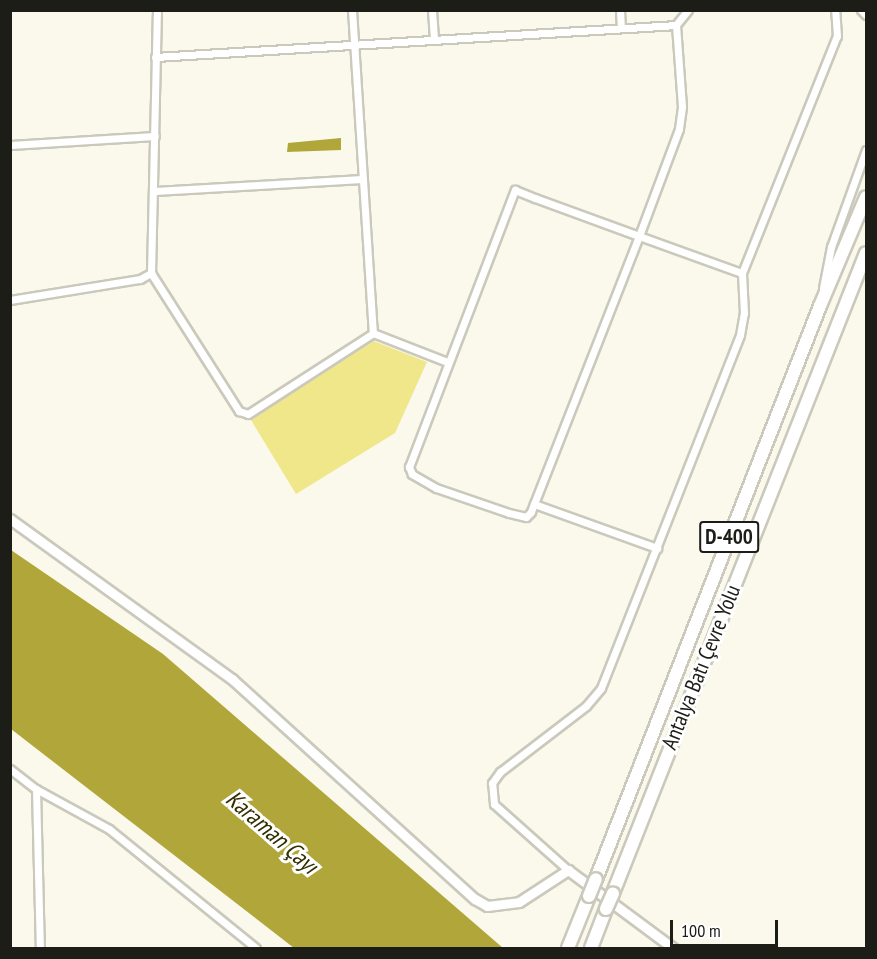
<!DOCTYPE html>
<html>
<head>
<meta charset="utf-8">
<style>
	body { margin:0 }
	#map { position:relative; width:877px; height:959px; overflow:hidden; background:#faf9eb; font-family:"PT Sans Narrow",sans-serif }
	div>[style] { position:absolute }
	.green>* { inset:0; background:#f0e78a }
	.water>* { inset:0; background:#b1a639 }
	.roads { filter:drop-shadow(2px 0 #cac9bb) drop-shadow(-2px 0 #cac9bb) drop-shadow(0 2px #cac9bb) drop-shadow(0 -2px #cac9bb) }
	.minor>* { height:7px; margin:-3.5px; padding:0 3.5px; transform-origin:3.5px; border-radius:3.5px; background:#fff }
	.tertiary>* { height:9px; margin:-4.5px; padding:0 4.5px; transform-origin:4.5px; border-radius:4.5px; background:#fff }
	.trunk>* { height:12px; margin:-6px; padding:0 6px; transform-origin:6px; border-radius:6px; background:#fff }
	.bridges { filter:drop-shadow(2px 0 #cac9bb) drop-shadow(-2px 0 #cac9bb) drop-shadow(0 2px #cac9bb) drop-shadow(0 -2px #cac9bb) }
	.trunk-bridge>* { height:12px; margin:-6px; padding:0 6px; transform-origin:6px; border-radius:6px; background:#fff }
	span { translate:-50% -50%; white-space:nowrap; text-align:center; line-height:1.15; -webkit-text-stroke:6px #fff; paint-order:stroke }
	.shield-label span { padding:2px 4px; background:#fff; border:2px solid; border-radius:4px; -webkit-text-stroke-width:0 }
	.shield-label { font-size:21px; color:#1d1d18; font-weight:700 }
	.street-label { font-size:22px; color:#1d1d18 }
	.water-label { font-size:24px; color:#332f00; font-style:italic }
	.frame { position:absolute; inset:0; border:12px solid #1d1d18; pointer-events:none }
	.scale { position:absolute; left:670px; top:920px; width:108px; height:27px; box-sizing:border-box; border:3px solid #1d1d18; border-top:0; padding-left:8px; font-size:18px; line-height:21px; white-space:nowrap; color:#1d1d18; -webkit-text-stroke:4px #fff; paint-order:stroke }
</style>
</head>
<body>
<div id="map">
	<div class="green">
		<div style="clip-path:polygon(371px 340px,427px 362px,395px 433px,296px 494px,251px 420px)"></div>
	</div>
	<div class="water">
		<div style="clip-path:polygon(341px 138px,341px 150px,287px 152px,288px 143px)"></div>
		<div style="clip-path:polygon(11px 550px,163px 654px,503px 948px,294px 948px,11px 729px)"></div>
	</div>
	<div class="roads">
		<div class="minor">
			<div style="left:352px;top:10px;width:324px;rotate:86.3deg"></div>
			<div style="left:373px;top:333px;width:79px;rotate:21.4deg"></div>
			<div style="left:432px;top:10px;width:30px;rotate:86deg"></div>
			<div style="left:620px;top:10px;width:18px;rotate:87deg"></div>
			<div style="left:688px;top:10px;width:19px;rotate:129deg"></div>
			<div style="left:676px;top:25px;width:82px;rotate:85.8deg"></div>
			<div style="left:682px;top:107px;width:22px;rotate:98deg"></div>
			<div style="left:679px;top:129px;width:114px;rotate:110.5deg"></div>
			<div style="left:639px;top:236px;width:296px;rotate:111.4deg"></div>
			<div style="left:531px;top:512px;width:7px;rotate:135deg"></div>
			<div style="left:526px;top:517px;width:17px;rotate:-167deg"></div>
			<div style="left:509px;top:513px;width:77px;rotate:-161.1deg"></div>
			<div style="left:436px;top:488px;width:28px;rotate:-150deg"></div>
			<div style="left:412px;top:474px;width:8px;rotate:-113deg"></div>
			<div style="left:409px;top:467px;width:297px;rotate:-69.1deg"></div>
			<div style="left:515px;top:190px;width:22px;rotate:22deg"></div>
			<div style="left:535px;top:198px;width:111px;rotate:20.1deg"></div>
			<div style="left:639px;top:236px;width:109px;rotate:19.8deg"></div>
			<div style="left:861px;top:10px;width:7px;rotate:45deg"></div>
			<div style="left:155px;top:57px;width:522px;rotate:-3.51deg"></div>
			<div style="left:10px;top:145px;width:145px;rotate:-3.6deg"></div>
			<div style="left:154px;top:191px;width:209px;rotate:-3.3deg"></div>
			<div style="left:151px;top:273px;width:164px;rotate:57.5deg"></div>
			<div style="left:239px;top:411px;width:9px;rotate:18deg"></div>
			<div style="left:248px;top:414px;width:149px;rotate:-32.9deg"></div>
			<div style="left:823px;top:288px;width:42px;rotate:-79deg"></div>
			<div style="left:831px;top:247px;width:103px;rotate:-70.2deg"></div>
			<div style="left:10px;top:300px;width:132px;rotate:-9.2deg"></div>
			<div style="left:140px;top:279px;width:13px;rotate:-29deg"></div>
			<div style="left:151px;top:273px;width:263px;rotate:-88.7deg"></div>
			<div style="left:534px;top:504px;width:131px;rotate:19.7deg"></div>
			<div style="left:10px;top:769px;width:33px;rotate:38deg"></div>
			<div style="left:36px;top:789px;width:159px;rotate:88.6deg"></div>
			<div style="left:36px;top:789px;width:83px;rotate:28.7deg"></div>
			<div style="left:109px;top:829px;width:189px;rotate:39deg"></div>
			<div style="left:568px;top:870px;width:99px;rotate:-138.3deg"></div>
			<div style="left:494px;top:804px;width:21px;rotate:-95deg"></div>
			<div style="left:492px;top:783px;width:14px;rotate:-54deg"></div>
			<div style="left:500px;top:772px;width:108px;rotate:-37.5deg"></div>
			<div style="left:586px;top:706px;width:23px;rotate:-50deg"></div>
			<div style="left:601px;top:688px;width:379px;rotate:-68.5deg"></div>
			<div style="left:740px;top:335px;width:22px;rotate:-80deg"></div>
			<div style="left:744px;top:313px;width:40px;rotate:-92.9deg"></div>
			<div style="left:742px;top:273px;width:255px;rotate:-68.2deg"></div>
			<div style="left:837px;top:36px;width:26px;rotate:-94deg"></div>
		</div>
		<div class="tertiary">
			<div style="left:10px;top:519px;width:274px;rotate:35.8deg"></div>
			<div style="left:232px;top:679px;width:328px;rotate:42.2deg"></div>
			<div style="left:475px;top:899px;width:14px;rotate:30deg"></div>
			<div style="left:487px;top:906px;width:32px;rotate:-7deg"></div>
			<div style="left:519px;top:902px;width:59px;rotate:-33.1deg"></div>
			<div style="left:568px;top:870px;width:131px;rotate:36.6deg"></div>
		</div>
		<div class="trunk">
			<div style="left:596px;top:879px;width:615px;rotate:-68.65deg"></div>
			<div style="left:820px;top:306px;width:118px;rotate:-67.1deg"></div>
			<div style="left:613px;top:893px;width:688px;rotate:-68.43deg"></div>
			<div style="left:568px;top:948px;width:56px;rotate:-68deg"></div>
			<div style="left:591px;top:948px;width:42px;rotate:-69deg"></div>
		</div>
	</div>
	<div class="bridges">
		<div class="trunk-bridge">
			<div style="left:589px;top:896px;width:18px;rotate:-68deg"></div>
			<div style="left:606px;top:909px;width:17px;rotate:-66deg"></div>
		</div>
	</div>
	<div class="shield-label">
		<span style="left:729px;top:537px">D-400</span>
	</div>
	<div class="street-label">
		<span style="left:701px;top:667px;rotate:-68deg">Antalya Batı Çevre Yolu</span>
	</div>
	<div class="water-label">
		<span style="left:272px;top:832px;rotate:41deg">Karaman Çayı</span>
	</div>
	<div class="frame"></div>
	<div class="scale">100 m</div>
</div>
</body>
</html>
